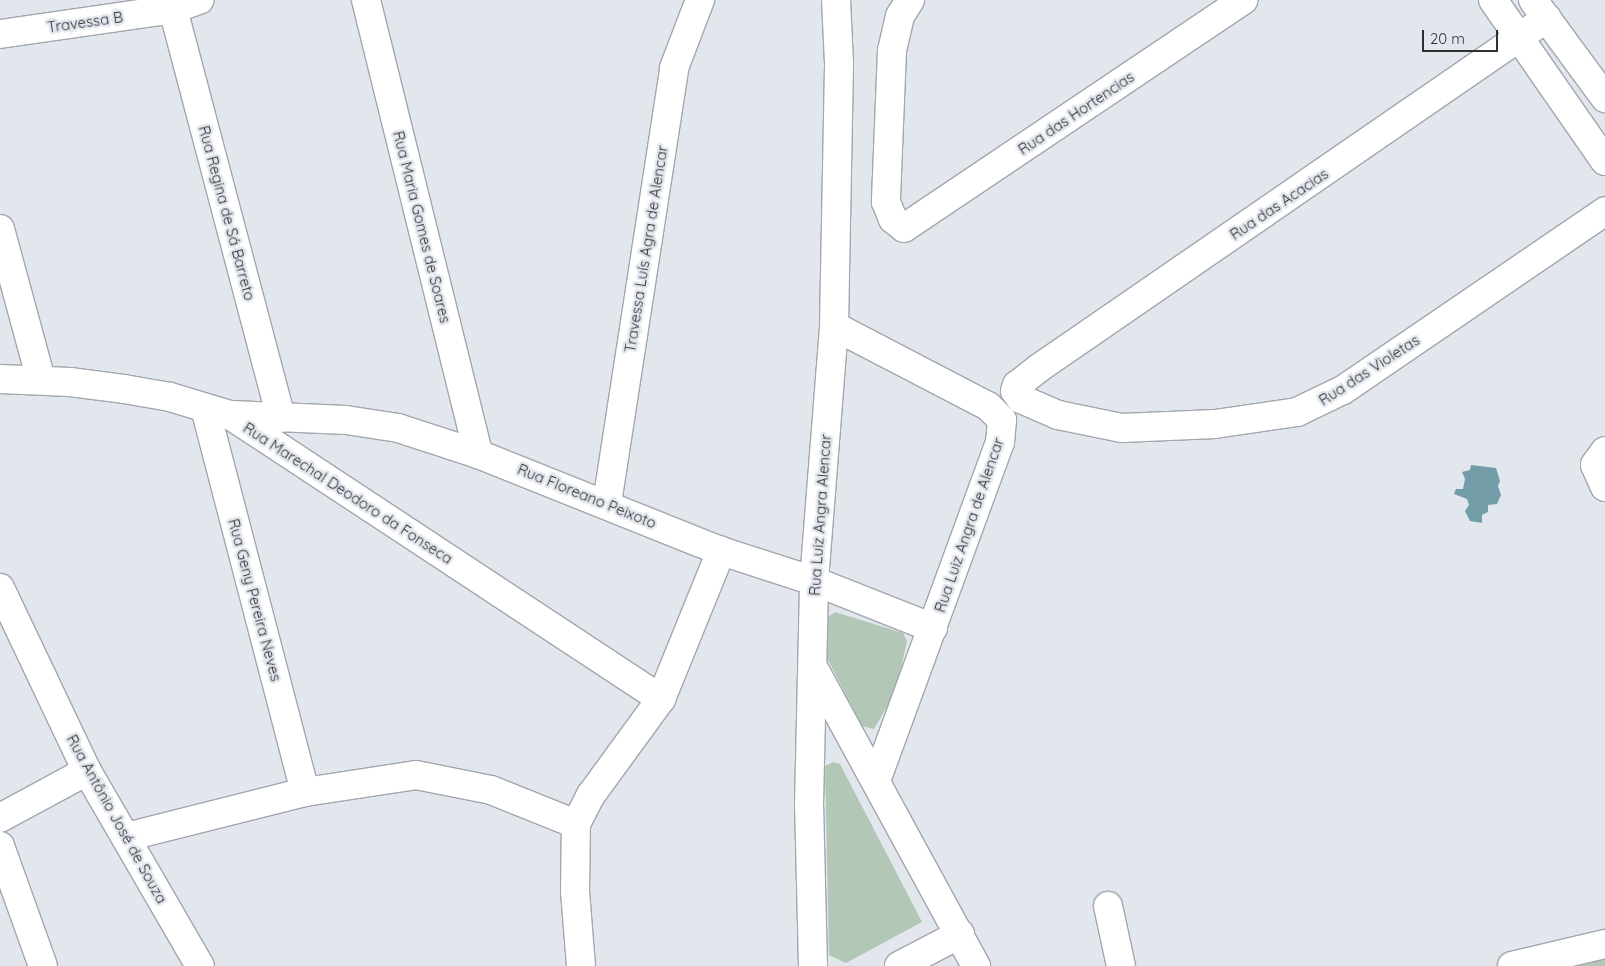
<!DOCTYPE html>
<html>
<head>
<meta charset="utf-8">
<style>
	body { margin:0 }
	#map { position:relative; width:1605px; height:966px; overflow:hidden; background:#e2e7ee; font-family:Quicksand,sans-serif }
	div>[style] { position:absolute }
	.green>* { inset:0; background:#b2c7b6 }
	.water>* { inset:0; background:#739da8 }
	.roads { filter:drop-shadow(1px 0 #a2a6ad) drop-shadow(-1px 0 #a2a6ad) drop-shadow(0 1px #a2a6ad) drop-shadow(0 -1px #a2a6ad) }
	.minor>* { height:28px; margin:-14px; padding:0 14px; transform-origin:14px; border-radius:14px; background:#fff }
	span { translate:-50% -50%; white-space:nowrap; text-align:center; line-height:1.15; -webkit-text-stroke:5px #e2e7ee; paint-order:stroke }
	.street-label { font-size:15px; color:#2e3033 }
	.scale { position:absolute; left:1422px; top:30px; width:76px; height:22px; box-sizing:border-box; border:2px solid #2e3033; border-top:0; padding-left:6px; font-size:15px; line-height:18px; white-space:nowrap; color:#2e3033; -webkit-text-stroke:4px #e2e7ee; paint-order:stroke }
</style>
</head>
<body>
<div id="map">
	<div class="green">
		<div style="clip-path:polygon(835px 612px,903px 633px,907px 641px,896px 691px,874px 729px,862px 726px,825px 654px,824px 620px)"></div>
		<div style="clip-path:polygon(833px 762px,840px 764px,922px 922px,846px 963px,829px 955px,825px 766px)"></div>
		<div style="clip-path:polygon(1605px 956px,1605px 966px,1563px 966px)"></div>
	</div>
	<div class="water">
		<div style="clip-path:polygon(1471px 465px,1496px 468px,1500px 481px,1498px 486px,1501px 495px,1497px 504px,1488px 505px,1488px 512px,1482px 515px,1482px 523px,1470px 521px,1465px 511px,1469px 505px,1467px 499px,1454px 494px,1456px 489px,1463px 489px,1465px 479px,1462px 472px,1470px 470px)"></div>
	</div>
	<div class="roads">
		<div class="minor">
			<div style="left:366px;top:0;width:468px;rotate:76.1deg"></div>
			<div style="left:910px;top:0;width:19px;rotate:122deg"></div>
			<div style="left:900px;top:16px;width:35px;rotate:103deg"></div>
			<div style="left:892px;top:50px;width:152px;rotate:92.3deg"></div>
			<div style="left:886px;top:202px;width:18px;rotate:68deg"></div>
			<div style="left:893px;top:219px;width:14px;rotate:39deg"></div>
			<div style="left:904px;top:228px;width:409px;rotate:-33.9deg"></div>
			<div style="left:1493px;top:0;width:196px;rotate:55.2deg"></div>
			<div style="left:1533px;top:0;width:122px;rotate:53.7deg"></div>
			<div style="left:173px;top:9px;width:423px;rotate:75.2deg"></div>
			<div style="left:1547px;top:18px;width:617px;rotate:145.43deg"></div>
			<div style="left:1039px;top:368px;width:28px;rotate:142deg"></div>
			<div style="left:1017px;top:385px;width:6px;rotate:108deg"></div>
			<div style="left:1015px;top:391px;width:10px;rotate:53deg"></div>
			<div style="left:1021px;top:399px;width:40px;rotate:23.4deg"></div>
			<div style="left:1058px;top:415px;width:65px;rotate:11.5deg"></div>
			<div style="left:1122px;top:428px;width:93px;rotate:-2.5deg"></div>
			<div style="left:1215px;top:424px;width:83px;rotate:-8.3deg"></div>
			<div style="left:1297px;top:412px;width:51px;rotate:-25.6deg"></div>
			<div style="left:1343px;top:390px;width:317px;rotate:-34.3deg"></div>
			<div style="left:0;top:34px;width:175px;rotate:-8.2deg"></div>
			<div style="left:173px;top:9px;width:28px;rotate:-19deg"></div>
			<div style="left:0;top:229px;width:156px;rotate:74.8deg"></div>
			<div style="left:834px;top:326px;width:174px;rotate:27.5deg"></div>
			<div style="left:988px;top:406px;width:20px;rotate:45deg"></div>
			<div style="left:1002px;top:420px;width:22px;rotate:95deg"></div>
			<div style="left:1000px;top:442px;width:361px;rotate:110.1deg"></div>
			<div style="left:0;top:379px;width:70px;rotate:2.5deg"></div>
			<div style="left:70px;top:382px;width:54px;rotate:7.4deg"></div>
			<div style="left:124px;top:389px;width:47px;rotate:9.9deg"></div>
			<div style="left:170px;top:397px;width:63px;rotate:16.7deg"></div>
			<div style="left:230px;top:415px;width:516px;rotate:33.38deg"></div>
			<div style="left:205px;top:408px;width:397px;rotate:75.4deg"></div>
			<div style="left:232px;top:415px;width:114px;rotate:2.5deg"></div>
			<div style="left:346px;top:420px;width:53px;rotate:8.7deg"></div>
			<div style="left:398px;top:428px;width:84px;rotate:18deg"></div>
			<div style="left:478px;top:454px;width:262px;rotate:21.8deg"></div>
			<div style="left:721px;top:551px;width:98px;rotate:17.9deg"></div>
			<div style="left:814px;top:581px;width:128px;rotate:21.6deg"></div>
			<div style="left:1605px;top:451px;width:17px;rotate:126deg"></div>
			<div style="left:1595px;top:465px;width:24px;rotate:66deg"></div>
			<div style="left:607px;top:503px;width:440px;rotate:-81.2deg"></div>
			<div style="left:674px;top:68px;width:73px;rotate:-69.1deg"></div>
			<div style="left:0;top:588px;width:203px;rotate:64.6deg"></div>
			<div style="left:87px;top:771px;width:225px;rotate:59.9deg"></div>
			<div style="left:813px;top:667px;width:341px;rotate:61.4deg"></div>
			<div style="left:0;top:818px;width:99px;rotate:-28.4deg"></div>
			<div style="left:126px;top:837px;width:185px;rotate:-14.1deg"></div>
			<div style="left:305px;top:792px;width:112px;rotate:-8.7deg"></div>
			<div style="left:416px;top:775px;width:76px;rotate:11.3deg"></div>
			<div style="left:491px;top:790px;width:92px;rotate:21.8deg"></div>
			<div style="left:0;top:846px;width:127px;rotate:70.3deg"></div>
			<div style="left:1108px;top:906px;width:61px;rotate:77.8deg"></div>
			<div style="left:581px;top:966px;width:74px;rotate:-94.6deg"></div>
			<div style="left:575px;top:892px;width:68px;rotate:-89.2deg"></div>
			<div style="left:576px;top:824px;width:33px;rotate:-63deg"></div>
			<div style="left:591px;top:795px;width:119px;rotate:-53.9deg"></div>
			<div style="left:661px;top:699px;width:160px;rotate:-67.9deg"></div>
			<div style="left:813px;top:966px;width:161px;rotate:-91.4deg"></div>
			<div style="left:809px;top:805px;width:224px;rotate:-88.7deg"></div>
			<div style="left:814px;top:581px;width:256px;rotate:-85.5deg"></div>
			<div style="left:834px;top:326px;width:263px;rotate:-88.9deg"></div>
			<div style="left:839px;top:63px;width:63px;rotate:-92.7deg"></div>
			<div style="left:899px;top:966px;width:69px;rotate:-27.7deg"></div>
			<div style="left:1512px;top:966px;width:96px;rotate:-13.3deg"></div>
		</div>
	</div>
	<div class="street-label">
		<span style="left:85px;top:22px;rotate:-8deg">Travessa B</span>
		<span style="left:1076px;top:113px;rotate:-34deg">Rua das Hortencias</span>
		<span style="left:1279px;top:204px;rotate:-34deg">Rua das Acacias</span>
		<span style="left:227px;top:213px;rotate:75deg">Rua Regina de Sá Barreto</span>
		<span style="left:422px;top:227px;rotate:76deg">Rua Maria Gomes de Soares</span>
		<span style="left:646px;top:249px;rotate:-81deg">Travessa Luís Agra de Alencar</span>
		<span style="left:1369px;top:370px;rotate:-33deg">Rua das Violetas</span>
		<span style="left:348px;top:493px;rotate:33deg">Rua Marechal Deodoro da Fonseca</span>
		<span style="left:587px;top:496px;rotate:22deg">Rua Floreano Peixoto</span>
		<span style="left:820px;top:515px;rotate:-86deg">Rua Luiz Angra Alencar</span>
		<span style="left:969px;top:525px;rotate:-71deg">Rua Luiz Angra de Alencar</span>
		<span style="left:255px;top:600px;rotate:75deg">Rua Geny Pereira Neves</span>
		<span style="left:117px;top:819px;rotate:61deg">Rua Antônio José de Souza</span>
	</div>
	<div class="scale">20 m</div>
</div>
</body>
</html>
